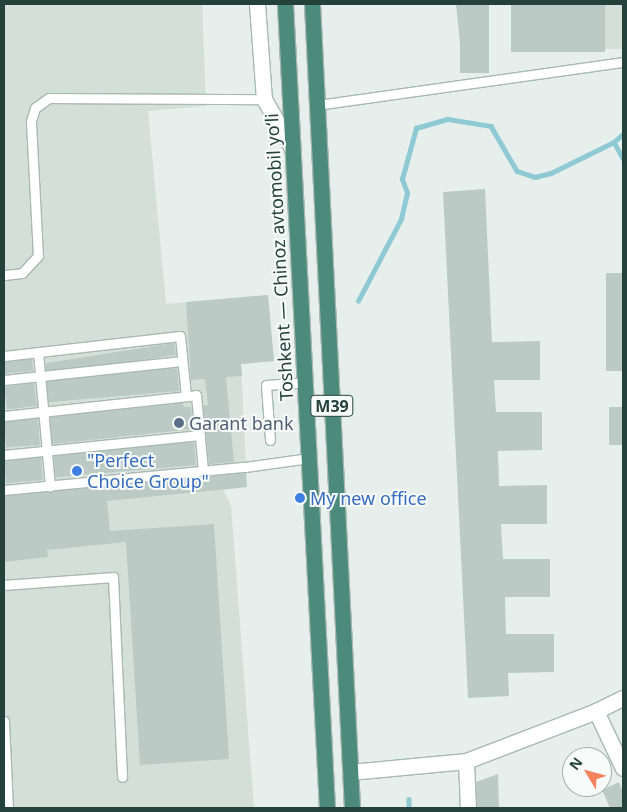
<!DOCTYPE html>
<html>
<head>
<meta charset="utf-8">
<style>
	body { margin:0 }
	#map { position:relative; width:627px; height:812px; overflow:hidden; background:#e6efeb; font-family:"Noto Sans",sans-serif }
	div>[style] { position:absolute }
	.built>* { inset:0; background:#d4dfda; transform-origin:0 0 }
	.stream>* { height:4.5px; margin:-2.25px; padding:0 2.25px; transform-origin:2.25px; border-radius:2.25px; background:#8ec9d4 }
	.building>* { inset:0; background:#bbcac4; transform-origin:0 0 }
	.roads { filter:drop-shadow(1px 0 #a8b8b2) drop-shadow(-1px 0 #a8b8b2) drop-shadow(0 1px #a8b8b2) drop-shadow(0 -1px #a8b8b2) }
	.service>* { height:9px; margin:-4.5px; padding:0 4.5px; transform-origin:4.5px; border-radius:4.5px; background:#fff }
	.minor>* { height:15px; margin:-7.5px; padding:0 7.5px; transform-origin:7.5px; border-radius:7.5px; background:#fff }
	.tertiary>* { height:15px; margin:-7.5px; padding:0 7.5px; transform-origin:7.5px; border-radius:7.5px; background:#fff }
	.trunk>* { height:15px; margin:-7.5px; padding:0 7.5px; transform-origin:7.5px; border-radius:7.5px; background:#4c8a7c }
	.dots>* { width:14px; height:14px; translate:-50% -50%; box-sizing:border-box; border:2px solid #f7fbf9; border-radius:50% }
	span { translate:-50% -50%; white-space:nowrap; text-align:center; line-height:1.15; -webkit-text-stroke:4px #f7fbf9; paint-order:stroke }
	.shield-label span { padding:1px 4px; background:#f7fbf9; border:1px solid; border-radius:4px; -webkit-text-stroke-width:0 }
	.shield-label { font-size:16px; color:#24423a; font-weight:700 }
	.street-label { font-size:18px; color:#24423a }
	.service-label { font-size:18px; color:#4e5e75 }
	.left { translate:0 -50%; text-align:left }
	.shop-label { font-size:18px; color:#366cbe }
	.frame { position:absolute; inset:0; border:5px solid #24423a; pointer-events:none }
	.north { position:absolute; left:562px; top:747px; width:50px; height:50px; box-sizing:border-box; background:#f7fbf9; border:1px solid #a3b1ad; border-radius:50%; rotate:307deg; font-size:14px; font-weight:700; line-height:20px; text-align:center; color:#24423a }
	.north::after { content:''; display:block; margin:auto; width:18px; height:22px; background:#f4845f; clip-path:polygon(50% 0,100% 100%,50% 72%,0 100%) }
</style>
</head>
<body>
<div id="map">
	<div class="built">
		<div style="clip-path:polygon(4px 4px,202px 4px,206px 106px,148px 111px,166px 304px,268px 295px,274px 361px,241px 364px,247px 487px,223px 490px,231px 505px,254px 808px,4px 808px)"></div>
		<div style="left:605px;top:4px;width:18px;height:45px"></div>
	</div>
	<div class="stream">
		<div style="left:614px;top:142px;width:18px;rotate:61deg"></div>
		<div style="left:358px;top:301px;width:93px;rotate:-62.3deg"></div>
		<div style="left:401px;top:219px;width:27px;rotate:-77deg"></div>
		<div style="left:407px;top:193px;width:15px;rotate:-110deg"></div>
		<div style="left:402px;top:179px;width:53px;rotate:-74.6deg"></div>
		<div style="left:416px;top:128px;width:33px;rotate:-16deg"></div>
		<div style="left:448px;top:119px;width:44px;rotate:9.2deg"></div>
		<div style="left:491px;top:126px;width:52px;rotate:60deg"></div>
		<div style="left:517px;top:171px;width:19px;rotate:18deg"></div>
		<div style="left:535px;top:177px;width:16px;rotate:-14deg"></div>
		<div style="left:551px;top:173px;width:70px;rotate:-26.2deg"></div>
		<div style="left:614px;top:142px;width:12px;rotate:-42deg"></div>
		<div style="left:409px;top:799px;width:9px;rotate:90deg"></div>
	</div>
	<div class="building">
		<div style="clip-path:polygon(456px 4px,489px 4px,489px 73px,460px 73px,460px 43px)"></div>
		<div style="left:511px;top:4px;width:94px;height:48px"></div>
		<div style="clip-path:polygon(485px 189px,492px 342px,540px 341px,540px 380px,494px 380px,496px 412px,542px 412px,542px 450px,498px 451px,499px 486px,547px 485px,547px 524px,501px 524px,503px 559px,550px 559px,550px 597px,505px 597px,506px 634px,554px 634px,554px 672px,508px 673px,509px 696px,468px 698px,443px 192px)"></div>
		<div style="left:606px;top:273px;width:17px;height:98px"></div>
		<div style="clip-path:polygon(268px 295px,274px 361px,241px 364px,242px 376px,226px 377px,234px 462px,209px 464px,203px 405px,208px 405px,205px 379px,191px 380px,186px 302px)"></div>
		<div style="left:174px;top:343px;width:12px;height:130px;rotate:81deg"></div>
		<div style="left:32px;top:359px;width:12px;height:28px;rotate:85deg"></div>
		<div style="left:177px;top:368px;width:23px;height:131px;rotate:85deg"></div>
		<div style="left:34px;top:383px;width:23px;height:30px;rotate:83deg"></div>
		<div style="clip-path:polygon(183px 403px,184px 407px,191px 407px,193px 429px,52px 444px,50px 417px)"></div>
		<div style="left:609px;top:407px;width:14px;height:38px"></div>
		<div style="left:38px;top:419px;width:26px;height:34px;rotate:86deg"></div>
		<div style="left:194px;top:442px;width:23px;height:141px;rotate:85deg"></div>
		<div style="left:41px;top:457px;width:23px;height:37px;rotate:85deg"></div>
		<div style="clip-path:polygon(246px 473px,247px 487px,107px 501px,110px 531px,214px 524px,229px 759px,140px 765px,126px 542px,47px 550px,48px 557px,4px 562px,4px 496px)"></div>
		<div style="clip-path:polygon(498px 774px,499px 808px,477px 808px,476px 782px)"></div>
		<div style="clip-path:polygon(619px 782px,623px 792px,623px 808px,610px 808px,602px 790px)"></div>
	</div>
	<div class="roads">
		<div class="service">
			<div style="left:317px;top:105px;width:309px;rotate:-8deg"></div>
			<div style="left:4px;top:275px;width:18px;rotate:-6deg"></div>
			<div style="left:22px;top:273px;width:23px;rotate:-47deg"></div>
			<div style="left:38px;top:256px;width:135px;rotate:-93deg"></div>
			<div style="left:31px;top:121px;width:14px;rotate:-73deg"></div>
			<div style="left:35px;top:108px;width:17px;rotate:-36deg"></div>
			<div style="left:49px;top:98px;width:215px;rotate:0.3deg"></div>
			<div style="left:38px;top:352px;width:135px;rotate:84.9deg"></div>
			<div style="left:4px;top:356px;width:177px;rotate:-6.5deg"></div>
			<div style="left:180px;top:336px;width:60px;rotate:84.3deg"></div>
			<div style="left:4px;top:380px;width:179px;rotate:-6.1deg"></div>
			<div style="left:4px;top:416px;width:193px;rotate:-6.2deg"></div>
			<div style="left:196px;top:395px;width:76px;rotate:84.7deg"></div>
			<div style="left:270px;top:440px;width:55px;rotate:-94.2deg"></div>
			<div style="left:266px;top:385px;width:39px;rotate:-4deg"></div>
			<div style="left:4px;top:455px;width:197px;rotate:-5.8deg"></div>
			<div style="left:4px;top:490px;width:242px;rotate:-5.5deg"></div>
			<div style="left:245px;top:467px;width:65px;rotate:-8deg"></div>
			<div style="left:4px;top:585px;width:109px;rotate:-4.2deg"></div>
			<div style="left:113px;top:577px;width:200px;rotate:87.4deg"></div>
			<div style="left:4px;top:721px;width:87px;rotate:87.4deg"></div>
		</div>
		<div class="minor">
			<div style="left:596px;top:711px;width:63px;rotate:64.7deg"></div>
			<div style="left:466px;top:761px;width:47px;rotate:87.6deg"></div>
			<div style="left:350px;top:772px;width:117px;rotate:-5.4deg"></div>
			<div style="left:466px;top:761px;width:139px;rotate:-21deg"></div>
			<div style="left:596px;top:711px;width:30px;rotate:-26deg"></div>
		</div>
		<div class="tertiary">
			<div style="left:257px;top:4px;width:95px;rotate:85.8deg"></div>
			<div style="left:264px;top:99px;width:56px;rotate:60.3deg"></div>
		</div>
		<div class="trunk">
			<div style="left:285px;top:4px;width:805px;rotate:87.01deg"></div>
			<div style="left:312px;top:4px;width:805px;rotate:87.15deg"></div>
		</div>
	</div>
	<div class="dots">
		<div style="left:179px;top:423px;background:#5c6f8a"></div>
		<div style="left:77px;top:471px;background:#3f7fe0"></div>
		<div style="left:300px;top:498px;background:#3f7fe0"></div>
	</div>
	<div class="shield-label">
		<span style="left:332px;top:406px">M39</span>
	</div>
	<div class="street-label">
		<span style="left:279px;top:257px;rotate:-93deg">Toshkent — Chinoz avtomobil yoʻli</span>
	</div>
	<div class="service-label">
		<span class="left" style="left:189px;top:423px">Garant bank</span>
	</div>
	<div class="shop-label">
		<span class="left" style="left:87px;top:471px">"Perfect<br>Choice Group"</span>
		<span class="left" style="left:310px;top:498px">My new office</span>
	</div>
	<div class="frame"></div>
	<div class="north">N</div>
</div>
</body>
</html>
